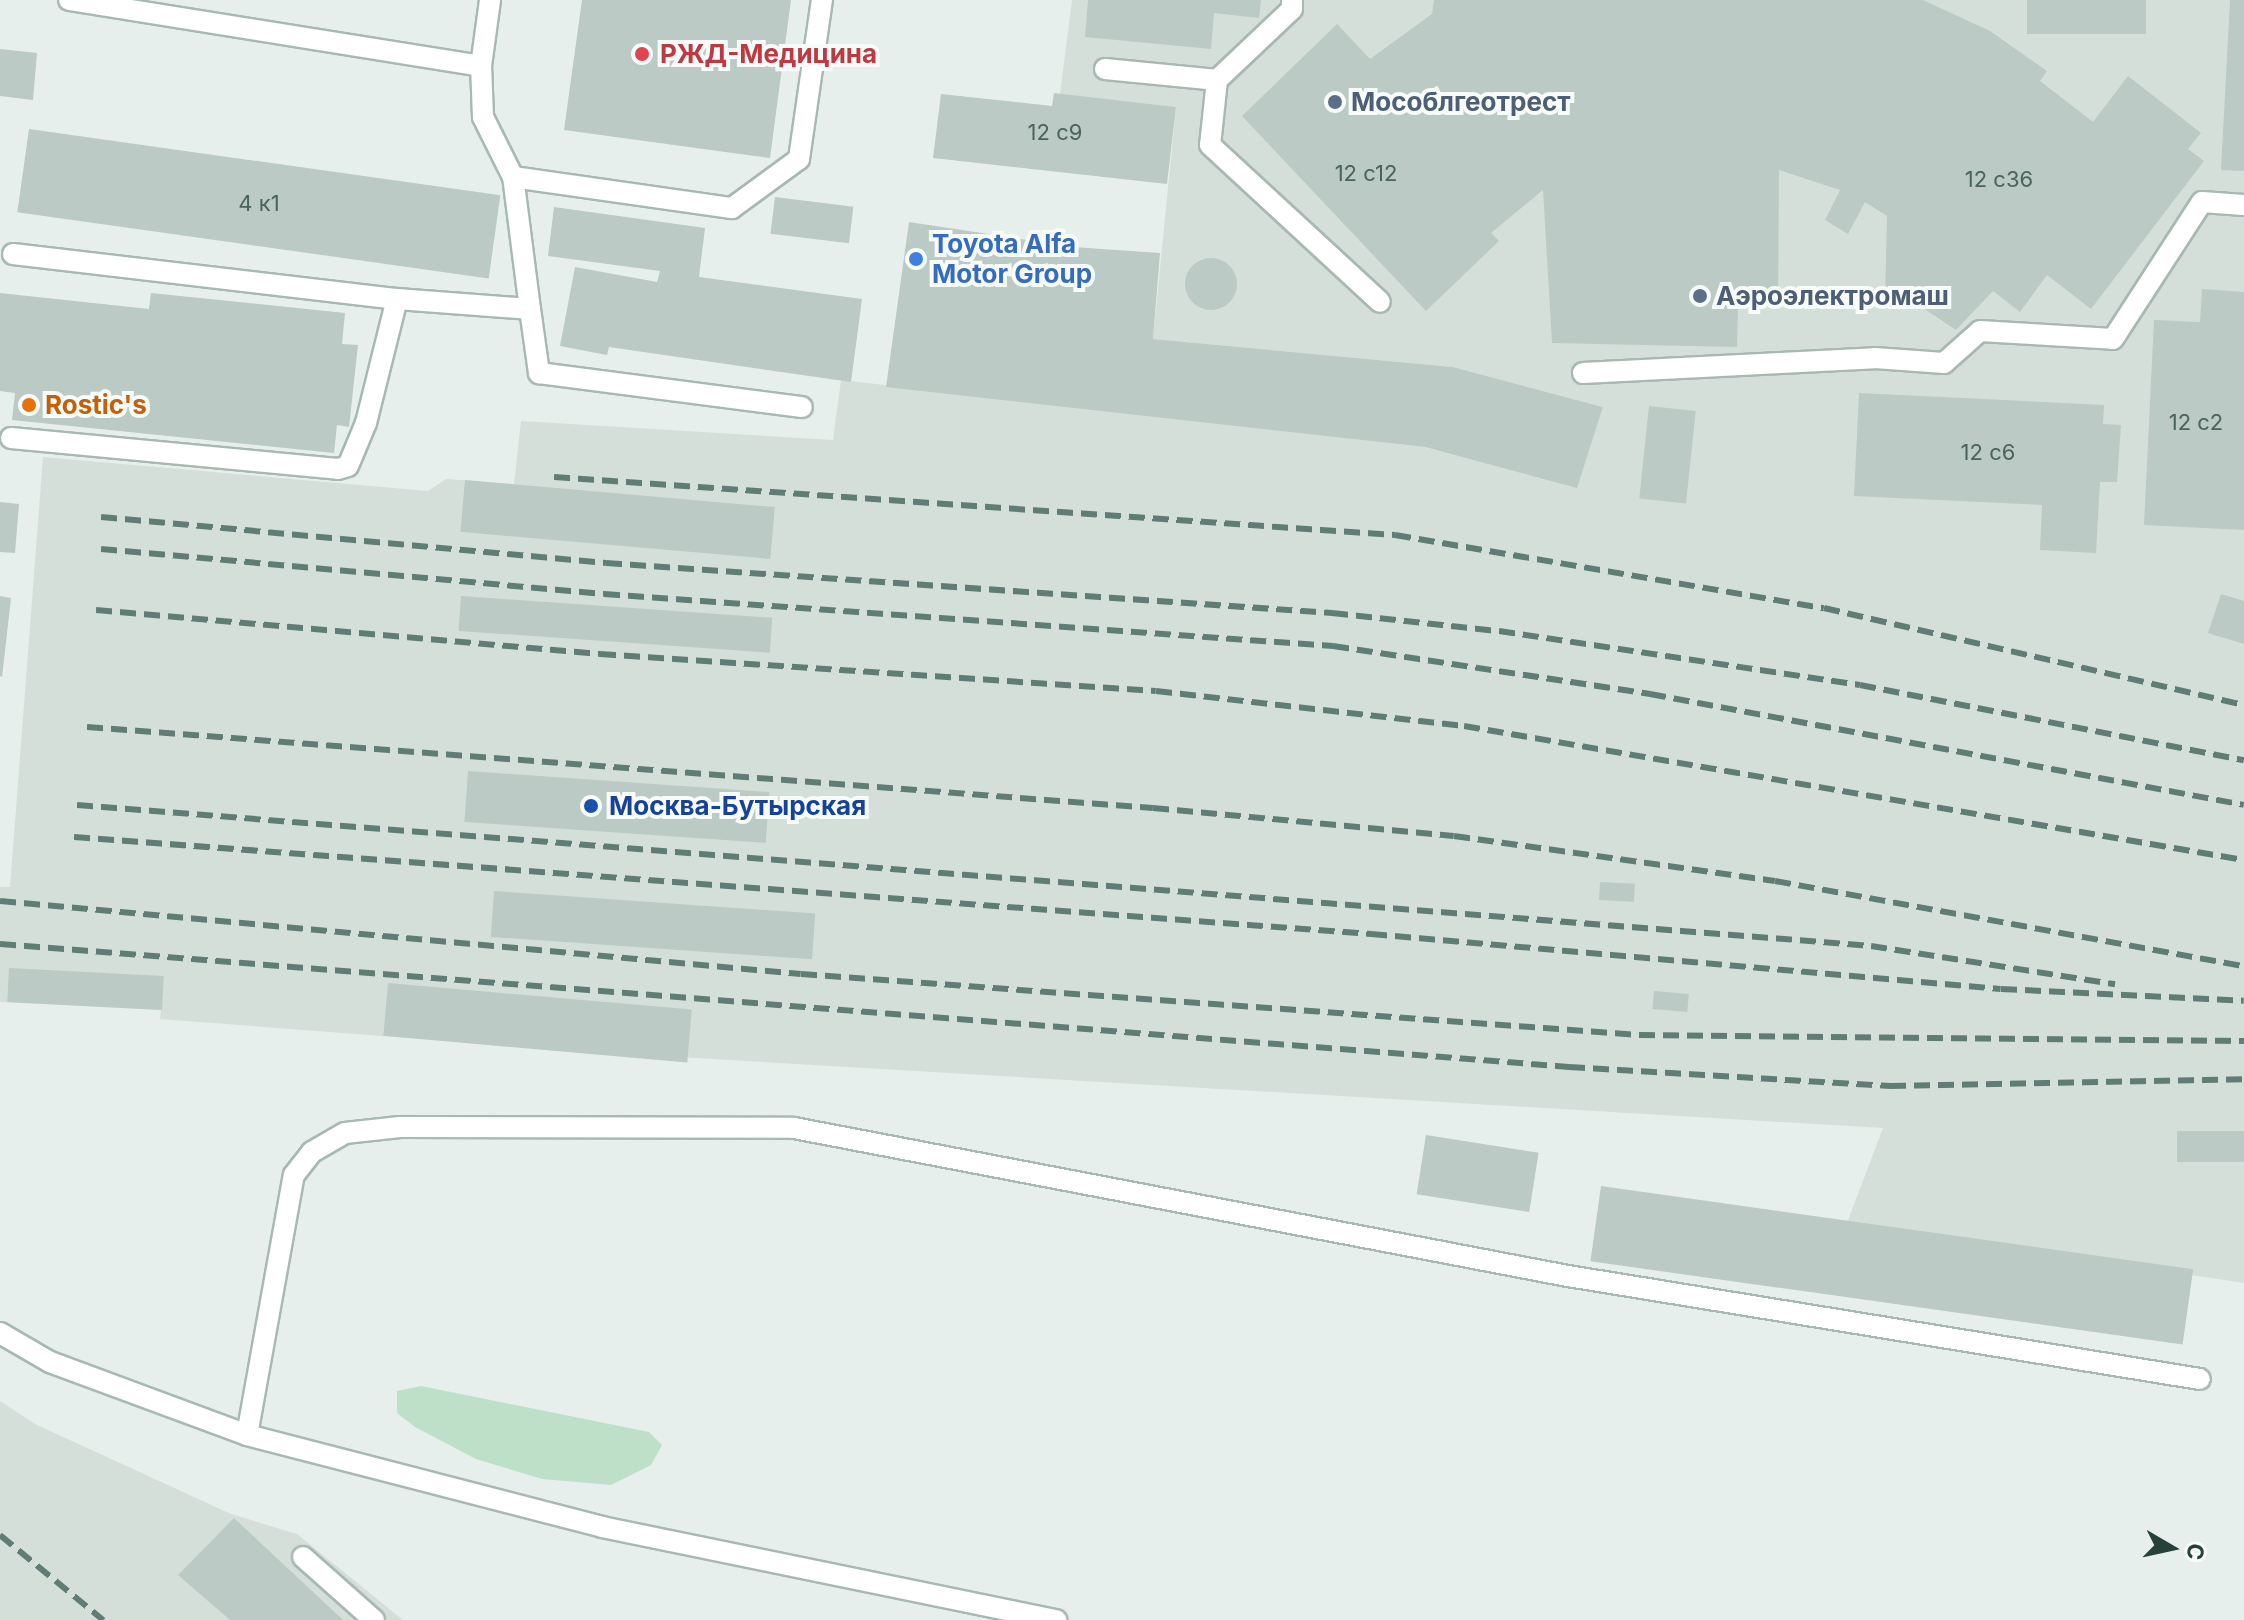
<!DOCTYPE html>
<html>
<head>
<meta charset="utf-8">
<style>
	body { margin:0 }
	#map { position:relative; width:2244px; height:1620px; overflow:hidden; background:#e6efeb; font-family:Inter,sans-serif }
	div>[style] { position:absolute }
	.built>* { inset:0; background:#d4dfda }
	.green>* { inset:0; background:#bfe0c8 }
	.building>* { inset:0; background:#bbcac4; transform-origin:0 0 }
	.round { border-radius:50% }
	.roads { filter:drop-shadow(2px 0 #a8b8b2) drop-shadow(-2px 0 #a8b8b2) drop-shadow(0 2px #a8b8b2) drop-shadow(0 -2px #a8b8b2) }
	.service>* { height:20px; margin:-10px; padding:0 10px; transform-origin:10px; border-radius:10px; background:#fff }
	.rail>* { height:6px; margin-top:-3px; transform-origin:0; background:repeating-linear-gradient(90deg,#5f7d75 0 16px,transparent 0 24px) }
	.dots>* { width:22px; height:22px; translate:-50% -50%; box-sizing:border-box; border:4px solid #f7fbf9; border-radius:50% }
	span { translate:-50% -50%; white-space:nowrap; text-align:center; line-height:1.15; -webkit-text-stroke:8px #f7fbf9; paint-order:stroke }
	.number-label { font-size:22px; color:#4a645c }
	.number-label span { -webkit-text-stroke-width:0 }
	.health-label { font-size:26px; color:#be3a42; font-weight:700 }
	.left { translate:0 -50%; text-align:left }
	.service-label { font-size:26px; color:#4e5e75; font-weight:700 }
	.shop-label { font-size:26px; color:#366cbe; font-weight:700 }
	.food-label { font-size:26px; color:#c56008; font-weight:700 }
	.transit-label { font-size:26px; color:#164399; font-weight:700 }
	.north { position:absolute; left:2132px; top:1508px; width:80px; height:80px; -webkit-text-stroke:6px #f7fbf9; paint-order:stroke; rotate:99deg; font-size:22px; font-weight:700; line-height:32px; text-align:center; color:#24423a }
	.north::after { content:''; display:block; margin:auto; width:28px; height:36px; background:#24423a; clip-path:polygon(50% 0,100% 100%,50% 72%,0 100%) }
</style>
</head>
<body>
<div id="map">
	<div class="built">
		<div style="clip-path:polygon(1072px 0,2244px 0,2244px 1283px,1847px 1223px,1883px 1128px,577px 1051px,160px 1019px,161px 1010px,0 1002px,0 887px,10px 887px,43px 457px,428px 491px,446px 479px,514px 484px,521px 421px,833px 440px,841px 380px,1424px 447px,1577px 487px,1603px 407px,1453px 367px,1153px 339px,1176px 107px,1060px 94px)"></div>
		<div style="clip-path:polygon(0 1401px,35px 1424px,231px 1514px,297px 1534px,403px 1620px,0 1620px)"></div>
	</div>
	<div class="green">
		<div style="clip-path:polygon(421px 1386px,649px 1432px,662px 1445px,651px 1465px,611px 1485px,542px 1479px,476px 1459px,415px 1427px,397px 1413px,397px 1391px)"></div>
	</div>
	<div class="building">
		<div style="clip-path:polygon(582px 0,791px 0,770px 158px,564px 130px)"></div>
		<div style="clip-path:polygon(1088px 0,1261px 0,1259px 18px,1214px 13px,1211px 49px,1085px 37px)"></div>
		<div style="clip-path:polygon(1434px 0,1923px 0,1990px 31px,2047px 71px,2040px 81px,2093px 122px,2128px 76px,2201px 133px,2188px 149px,2204px 161px,2091px 309px,2047px 275px,2020px 312px,1993px 291px,1956px 330px,1917px 304px,1885px 302px,1887px 216px,1865px 202px,1848px 234px,1825px 220px,1840px 190px,1779px 170px,1778px 307px,1738px 307px,1737px 347px,1552px 343px,1543px 190px,1491px 233px,1499px 241px,1426px 311px,1242px 116px,1337px 24px,1370px 59px,1432px 14px)"></div>
		<div style="left:2027px;top:0;width:119px;height:34px"></div>
		<div style="clip-path:polygon(2230px 0,2244px 0,2244px 171px,2221px 170px)"></div>
		<div style="clip-path:polygon(0 49px,37px 53px,33px 100px,0 96px)"></div>
		<div style="clip-path:polygon(1054px 93px,1176px 107px,1167px 184px,933px 158px,941px 94px,1052px 106px)"></div>
		<div style="left:29px;top:129px;width:476px;height:84px;rotate:8deg"></div>
		<div style="left:775px;top:197px;width:79px;height:37px;rotate:7deg"></div>
		<div style="clip-path:polygon(554px 207px,705px 228px,699px 277px,862px 299px,851px 382px,609px 347px,607px 355px,560px 346px,575px 267px,657px 282px,660px 271px,548px 256px)"></div>
		<div style="clip-path:polygon(909px 222px,1073px 247px,1160px 253px,1153px 339px,1453px 367px,1603px 407px,1577px 488px,1425px 447px,886px 387px)"></div>
		<div class="round" style="left:1185px;top:258px;width:52px;height:52px"></div>
		<div style="clip-path:polygon(2202px 289px,2244px 292px,2244px 530px,2144px 525px,2154px 320px,2200px 322px)"></div>
		<div style="clip-path:polygon(0 293px,149px 309px,151px 293px,345px 313px,342px 344px,358px 345px,349px 427px,337px 425px,334px 453px,12px 420px,15px 393px,0 391px)"></div>
		<div style="clip-path:polygon(1859px 393px,2104px 405px,2103px 424px,2121px 425px,2117px 482px,2100px 482px,2096px 553px,2040px 550px,2042px 505px,1854px 496px)"></div>
		<div style="left:1649px;top:406px;width:47px;height:93px;rotate:6deg"></div>
		<div style="left:465px;top:480px;width:311px;height:52px;rotate:5deg"></div>
		<div style="clip-path:polygon(0 502px,19px 504px,15px 553px,0 552px)"></div>
		<div style="clip-path:polygon(2221px 594px,2244px 601px,2244px 644px,2208px 633px)"></div>
		<div style="clip-path:polygon(0 596px,11px 598px,2px 677px,0 676px)"></div>
		<div style="left:461px;top:596px;width:312px;height:35px;rotate:4deg"></div>
		<div style="left:468px;top:771px;width:302px;height:51px;rotate:4deg"></div>
		<div style="left:1600px;top:882px;width:35px;height:18px;rotate:3deg"></div>
		<div style="left:494px;top:891px;width:322px;height:46px;rotate:4deg"></div>
		<div style="left:9px;top:968px;width:155px;height:34px;rotate:3deg"></div>
		<div style="left:388px;top:983px;width:305px;height:53px;rotate:5deg"></div>
		<div style="left:1654px;top:991px;width:35px;height:18px;rotate:5deg"></div>
		<div style="left:2177px;top:1131px;width:67px;height:31px"></div>
		<div style="left:1426px;top:1135px;width:114px;height:60px;rotate:9deg"></div>
		<div style="left:1601px;top:1186px;width:598px;height:76px;rotate:8deg"></div>
		<div style="clip-path:polygon(234px 1518px,343px 1620px,230px 1620px,178px 1575px)"></div>
	</div>
	<div class="roads">
		<div class="service">
			<div style="left:69px;top:0;width:417px;rotate:9.1deg"></div>
			<div style="left:481px;top:66px;width:67px;rotate:-82.2deg"></div>
			<div style="left:1105px;top:69px;width:113px;rotate:5.6deg"></div>
			<div style="left:1217px;top:80px;width:103px;rotate:-43.4deg"></div>
			<div style="left:1292px;top:9px;width:9px;rotate:-90deg"></div>
			<div style="left:1217px;top:80px;width:65px;rotate:96.1deg"></div>
			<div style="left:1210px;top:145px;width:231px;rotate:42.7deg"></div>
			<div style="left:513px;top:177px;width:221px;rotate:8.1deg"></div>
			<div style="left:732px;top:208px;width:83px;rotate:-36.2deg"></div>
			<div style="left:799px;top:159px;width:161px;rotate:-81.8deg"></div>
			<div style="left:13px;top:254px;width:387px;rotate:6.7deg"></div>
			<div style="left:397px;top:299px;width:133px;rotate:4.3deg"></div>
			<div style="left:530px;top:309px;width:133px;rotate:-97.3deg"></div>
			<div style="left:513px;top:177px;width:67px;rotate:-116.6deg"></div>
			<div style="left:483px;top:117px;width:51px;rotate:-92.2deg"></div>
			<div style="left:530px;top:309px;width:65px;rotate:82deg"></div>
			<div style="left:539px;top:373px;width:265px;rotate:7.4deg"></div>
			<div style="left:1583px;top:373px;width:292px;rotate:-2.9deg"></div>
			<div style="left:1875px;top:358px;width:69px;rotate:4.1deg"></div>
			<div style="left:1944px;top:363px;width:48px;rotate:-41.6deg"></div>
			<div style="left:1980px;top:331px;width:133px;rotate:3.4deg"></div>
			<div style="left:2113px;top:339px;width:163px;rotate:-57deg"></div>
			<div style="left:2202px;top:202px;width:42px;rotate:4.1deg"></div>
			<div style="left:11px;top:438px;width:328px;rotate:5.4deg"></div>
			<div style="left:338px;top:469px;width:10px;rotate:-17deg"></div>
			<div style="left:348px;top:466px;width:47px;rotate:-67.3deg"></div>
			<div style="left:366px;top:423px;width:128px;rotate:-76deg"></div>
			<div style="left:0;top:1333px;width:58px;rotate:30.1deg"></div>
			<div style="left:50px;top:1362px;width:210px;rotate:20.3deg"></div>
			<div style="left:247px;top:1435px;width:367px;rotate:14.5deg"></div>
			<div style="left:602px;top:1527px;width:464px;rotate:11.6deg"></div>
			<div style="left:247px;top:1435px;width:264px;rotate:-79.8deg"></div>
			<div style="left:294px;top:1175px;width:29px;rotate:-52deg"></div>
			<div style="left:312px;top:1152px;width:38px;rotate:-30deg"></div>
			<div style="left:345px;top:1133px;width:55px;rotate:-6.2deg"></div>
			<div style="left:400px;top:1127px;width:394px;rotate:0.1deg"></div>
			<div style="left:794px;top:1128px;width:788px;rotate:10.83deg"></div>
			<div style="left:1568px;top:1276px;width:640px;rotate:9.26deg"></div>
			<div style="left:303px;top:1557px;width:95px;rotate:41.6deg"></div>
		</div>
	</div>
	<div class="rail">
		<div style="left:554px;top:477px;width:843px;rotate:3.95deg"></div>
		<div style="left:1395px;top:535px;width:435px;rotate:9.7deg"></div>
		<div style="left:1824px;top:608px;width:431px;rotate:13deg"></div>
		<div style="left:101px;top:517px;width:507px;rotate:5.2deg"></div>
		<div style="left:606px;top:563px;width:728px;rotate:3.94deg"></div>
		<div style="left:1332px;top:613px;width:168px;rotate:6.2deg"></div>
		<div style="left:1499px;top:631px;width:365px;rotate:8.5deg"></div>
		<div style="left:1860px;top:685px;width:391px;rotate:11.1deg"></div>
		<div style="left:101px;top:549px;width:505px;rotate:5.11deg"></div>
		<div style="left:604px;top:594px;width:731px;rotate:4.08deg"></div>
		<div style="left:1333px;top:646px;width:321px;rotate:8.6deg"></div>
		<div style="left:1650px;top:694px;width:604px;rotate:10.58deg"></div>
		<div style="left:96px;top:610px;width:506px;rotate:4.99deg"></div>
		<div style="left:600px;top:654px;width:557px;rotate:3.81deg"></div>
		<div style="left:1156px;top:691px;width:310px;rotate:6.5deg"></div>
		<div style="left:1464px;top:726px;width:791px;rotate:9.75deg"></div>
		<div style="left:87px;top:727px;width:1069px;rotate:4.35deg"></div>
		<div style="left:1153px;top:808px;width:302px;rotate:5.3deg"></div>
		<div style="left:1454px;top:836px;width:324px;rotate:8deg"></div>
		<div style="left:1775px;top:881px;width:477px;rotate:10.3deg"></div>
		<div style="left:77px;top:805px;width:1800px;rotate:4.49deg"></div>
		<div style="left:1871px;top:946px;width:247px;rotate:8.9deg"></div>
		<div style="left:74px;top:837px;width:1301px;rotate:4.28deg"></div>
		<div style="left:1371px;top:934px;width:632px;rotate:4.99deg"></div>
		<div style="left:2001px;top:989px;width:243px;rotate:2.8deg"></div>
		<div style="left:0;top:901px;width:804px;rotate:5.21deg"></div>
		<div style="left:801px;top:974px;width:840px;rotate:4.16deg"></div>
		<div style="left:1639px;top:1035px;width:605px;rotate:0.57deg"></div>
		<div style="left:0;top:944px;width:1574px;rotate:4.48deg"></div>
		<div style="left:1569px;top:1067px;width:322px;rotate:3.4deg"></div>
		<div style="left:1890px;top:1086px;width:354px;rotate:-1.1deg"></div>
		<div style="left:0;top:1535px;width:134px;rotate:39.5deg"></div>
	</div>
	<div class="dots">
		<div style="left:642px;top:54px;background:#e0444e"></div>
		<div style="left:1335px;top:102px;background:#5c6f8a"></div>
		<div style="left:916px;top:259px;background:#3f7fe0"></div>
		<div style="left:1700px;top:296px;background:#5c6f8a"></div>
		<div style="left:29px;top:405px;background:#e8710a"></div>
		<div style="left:591px;top:806px;background:#1a4fb4"></div>
	</div>
	<div class="number-label">
		<span style="left:1055px;top:133px">12 c9</span>
		<span style="left:1366px;top:174px">12 с12</span>
		<span style="left:1999px;top:180px">12 с36</span>
		<span style="left:259px;top:204px">4 к1</span>
		<span style="left:2196px;top:423px">12 с2</span>
		<span style="left:1988px;top:453px">12 с6</span>
	</div>
	<div class="health-label">
		<span class="left" style="left:660px;top:54px">РЖД-Медицина</span>
	</div>
	<div class="service-label">
		<span class="left" style="left:1351px;top:102px">Мособлгеотрест</span>
		<span class="left" style="left:1716px;top:296px">Аэроэлектромаш</span>
	</div>
	<div class="shop-label">
		<span class="left" style="left:932px;top:259px">Toyota Alfa<br>Motor Group</span>
	</div>
	<div class="food-label">
		<span class="left" style="left:45px;top:405px">Rostic's</span>
	</div>
	<div class="transit-label">
		<span class="left" style="left:609px;top:806px">Москва-Бутырская</span>
	</div>
	<div class="north">С</div>
</div>
</body>
</html>
